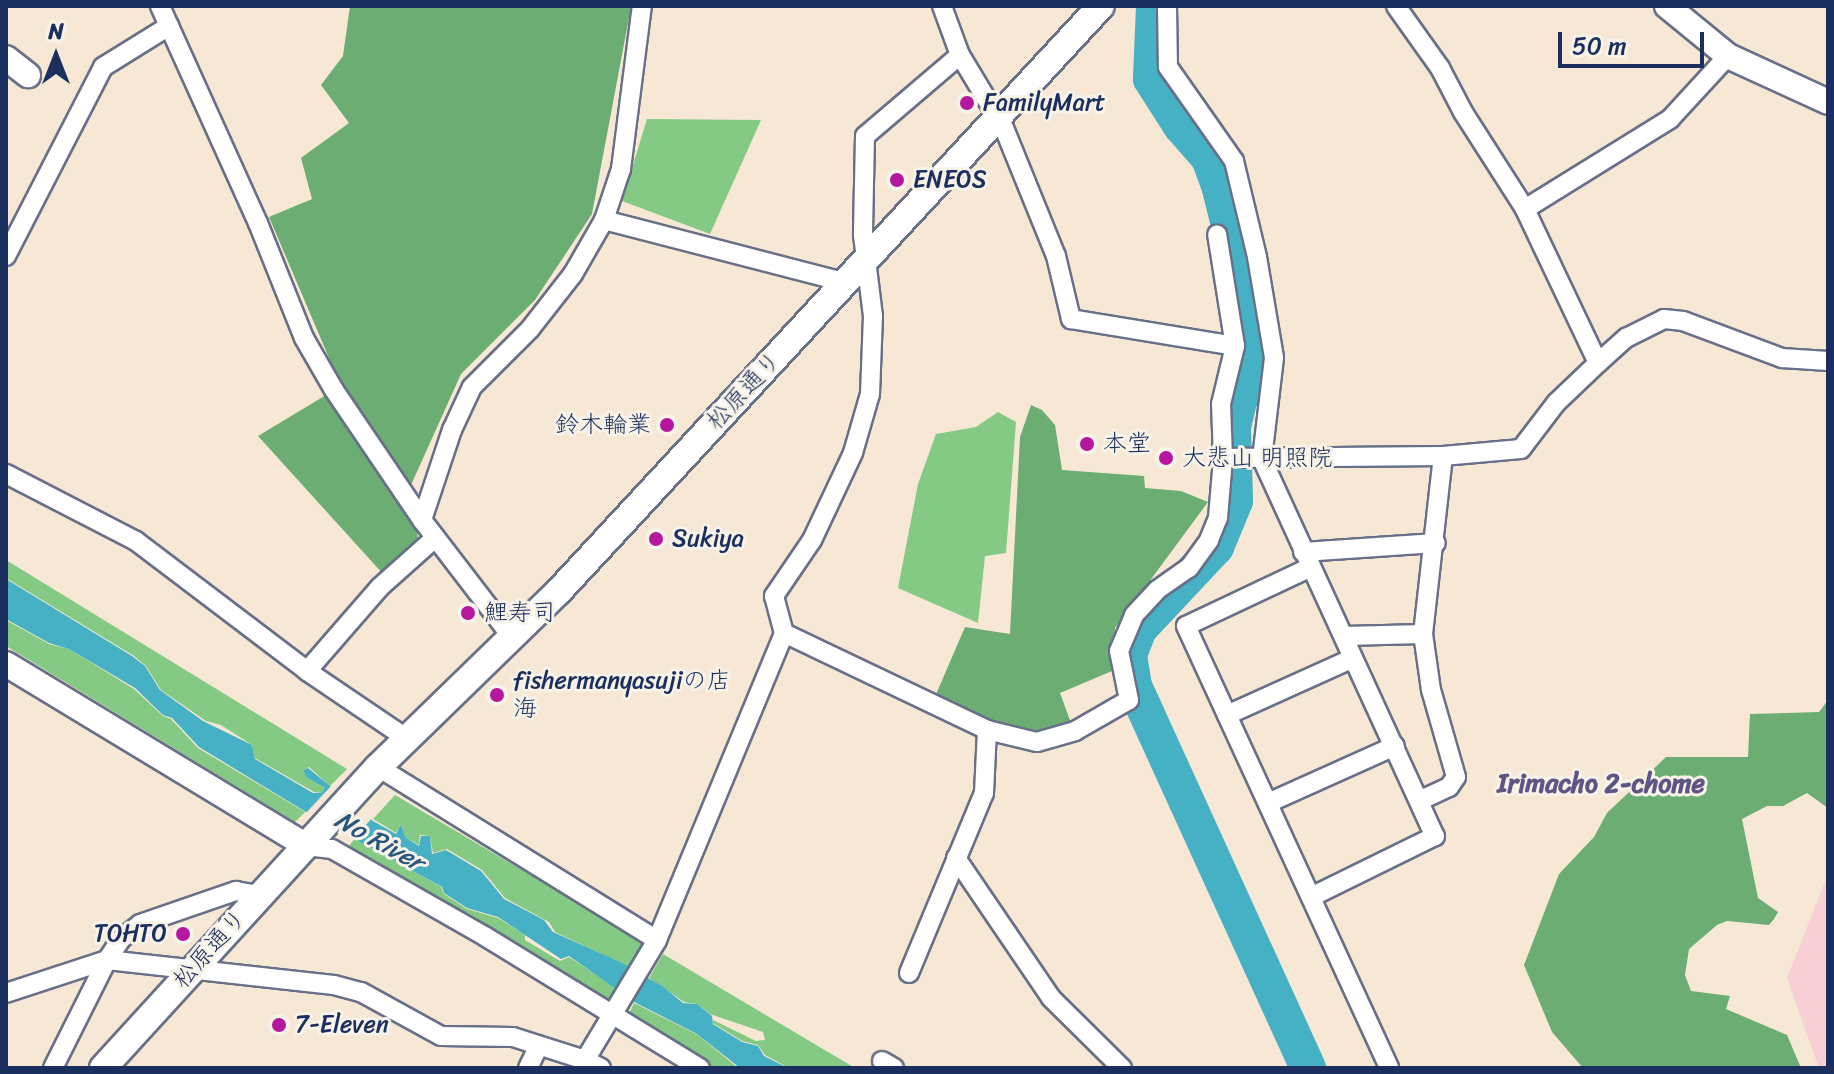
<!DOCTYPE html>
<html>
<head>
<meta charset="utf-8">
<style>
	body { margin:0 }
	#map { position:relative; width:1834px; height:1074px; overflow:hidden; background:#f6e8d5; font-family:Sriracha,"Klee One",sans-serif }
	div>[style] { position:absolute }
	.built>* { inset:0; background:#f7cfd4 }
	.green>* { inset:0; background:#84c984 }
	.forest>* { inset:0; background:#6bad72 }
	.water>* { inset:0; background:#46b1c4 }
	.pier>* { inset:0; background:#f6e8d5 }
	.river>* { height:36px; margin:-18px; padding:0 18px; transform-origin:18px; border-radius:18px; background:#46b1c4 }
	.roads { filter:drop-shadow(2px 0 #687088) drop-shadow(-2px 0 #687088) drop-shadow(0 2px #687088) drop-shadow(0 -2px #687088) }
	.minor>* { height:18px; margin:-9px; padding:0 9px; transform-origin:9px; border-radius:9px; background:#fff }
	.tertiary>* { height:24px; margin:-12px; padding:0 12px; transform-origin:12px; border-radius:12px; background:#fff }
	.secondary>* { height:26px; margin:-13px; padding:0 13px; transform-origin:13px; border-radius:13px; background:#fff }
	.dots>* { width:22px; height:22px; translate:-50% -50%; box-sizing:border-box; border:4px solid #f7f3e8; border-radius:50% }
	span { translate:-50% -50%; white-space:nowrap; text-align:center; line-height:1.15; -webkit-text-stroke:6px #f7f3e8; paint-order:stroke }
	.poi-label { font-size:24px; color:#1b2f5e }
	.left { translate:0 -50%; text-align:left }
	.right { translate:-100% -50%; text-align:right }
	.street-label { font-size:24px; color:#1b2f5e }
	.neighbourhood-label { font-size:26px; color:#5e5584; font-weight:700 }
	.water-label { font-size:26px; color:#28567d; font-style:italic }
	.frame { position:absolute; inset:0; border:8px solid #1b2f5e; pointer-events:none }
	.north { position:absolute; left:16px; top:16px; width:80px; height:80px; -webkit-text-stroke:6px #f7f3e8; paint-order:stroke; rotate:0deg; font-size:22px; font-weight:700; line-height:32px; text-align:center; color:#1b2f5e }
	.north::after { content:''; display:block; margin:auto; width:28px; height:36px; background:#1b2f5e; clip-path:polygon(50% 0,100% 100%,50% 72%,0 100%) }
	.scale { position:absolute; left:1558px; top:32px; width:146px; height:36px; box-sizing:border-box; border:4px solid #1b2f5e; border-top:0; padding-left:10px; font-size:24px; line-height:28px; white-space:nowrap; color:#1b2f5e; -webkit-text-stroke:6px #f7f3e8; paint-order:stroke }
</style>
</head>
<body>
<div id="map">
	<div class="built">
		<div style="clip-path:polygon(1828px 874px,1828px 1068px,1819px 1068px,1787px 978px)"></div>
	</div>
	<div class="green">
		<div style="clip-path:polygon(647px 119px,761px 120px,710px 234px,622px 201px)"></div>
		<div style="clip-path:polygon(998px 412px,1016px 422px,1006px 553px,985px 556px,978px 623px,898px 588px,918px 484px,936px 434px,976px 427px)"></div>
		<div style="clip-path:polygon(6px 560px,347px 769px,330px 786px,309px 767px,303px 770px,306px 777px,325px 788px,321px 793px,314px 792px,255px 758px,252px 745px,221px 725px,206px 721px,161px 690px,146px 666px,134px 656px,6px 578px)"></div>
		<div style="clip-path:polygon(6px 620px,49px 644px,69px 649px,134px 689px,163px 716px,171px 719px,198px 748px,305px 812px,295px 822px,6px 646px)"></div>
		<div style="clip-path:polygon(395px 795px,649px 945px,635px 970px,555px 932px,549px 922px,505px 898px,482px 870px,447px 849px,433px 853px,430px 836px,420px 835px,419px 845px,405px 837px,401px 824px,396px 833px,373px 819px)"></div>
		<div style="clip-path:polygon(355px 838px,441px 887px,444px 894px,467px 909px,498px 918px,525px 935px,525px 940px,560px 961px,569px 957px,622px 992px,611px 1010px,346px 850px)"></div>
		<div style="clip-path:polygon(663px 954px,855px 1068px,789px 1068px,765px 1055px,758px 1045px,742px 1041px,713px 1023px,713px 1020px,756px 1041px,765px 1040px,763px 1032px,710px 1014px,697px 1004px,684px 1002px,649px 978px)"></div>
		<div style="clip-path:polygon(634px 1003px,698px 1035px,738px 1068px,710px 1068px,627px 1018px)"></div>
	</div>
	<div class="forest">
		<div style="clip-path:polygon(350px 6px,631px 7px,592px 214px,535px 300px,461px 374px,411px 485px,419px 547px,384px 575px,258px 436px,341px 386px,269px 217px,312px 199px,301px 158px,349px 123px,321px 85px,343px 56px)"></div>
		<div style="clip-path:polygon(1031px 405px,1042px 410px,1055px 425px,1062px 470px,1144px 476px,1145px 488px,1181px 491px,1208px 502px,1115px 628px,1112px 671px,1060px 693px,1071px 723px,1037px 737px,934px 699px,965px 627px,1010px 634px,1020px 437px)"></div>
		<div style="clip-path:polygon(1828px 700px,1828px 808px,1807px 793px,1783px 806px,1767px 806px,1742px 819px,1758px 898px,1778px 912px,1774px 919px,1769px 925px,1727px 921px,1717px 925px,1689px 949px,1685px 975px,1691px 991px,1730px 996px,1726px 1009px,1787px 1035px,1801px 1068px,1583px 1068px,1552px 1032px,1524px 965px,1559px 874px,1594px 837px,1607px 813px,1666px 757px,1748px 757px,1750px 714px,1819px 712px)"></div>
	</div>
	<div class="water">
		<div style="clip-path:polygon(6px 579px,132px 656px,145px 666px,160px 690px,203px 721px,252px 745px,255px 759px,313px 793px,321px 793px,325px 788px,306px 777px,303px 770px,308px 768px,373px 821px,396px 834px,401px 824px,405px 837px,419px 846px,421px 836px,430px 836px,432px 854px,446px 850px,481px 871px,504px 899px,544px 920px,553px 932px,622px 963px,662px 986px,683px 1003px,697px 1004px,712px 1016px,713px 1024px,742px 1042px,758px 1046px,764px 1056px,788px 1068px,740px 1068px,697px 1034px,636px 1003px,569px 956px,561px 959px,498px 917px,467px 908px,444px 893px,442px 887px,306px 812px,199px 747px,172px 718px,163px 715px,135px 688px,69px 649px,49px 643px,6px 619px)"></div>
	</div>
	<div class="pier">
		<div style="clip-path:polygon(333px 784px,374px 816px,352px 840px,304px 815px)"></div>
	</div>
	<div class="river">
		<div style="left:1154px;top:6px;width:73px;rotate:92.4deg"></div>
		<div style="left:1151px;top:79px;width:56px;rotate:57.4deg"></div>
		<div style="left:1181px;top:126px;width:43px;rotate:48.8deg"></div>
		<div style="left:1209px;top:158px;width:33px;rotate:70deg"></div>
		<div style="left:1220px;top:189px;width:124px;rotate:76deg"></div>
		<div style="left:1250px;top:309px;width:65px;rotate:86.5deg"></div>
		<div style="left:1254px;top:374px;width:31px;rotate:119deg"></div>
		<div style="left:1239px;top:401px;width:28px;rotate:103deg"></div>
		<div style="left:1233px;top:428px;width:73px;rotate:88.4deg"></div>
		<div style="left:1235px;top:501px;width:50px;rotate:112.4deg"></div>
		<div style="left:1216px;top:547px;width:112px;rotate:133.2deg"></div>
		<div style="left:1139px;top:629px;width:28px;rotate:111deg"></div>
		<div style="left:1129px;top:655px;width:31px;rotate:81deg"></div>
		<div style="left:1134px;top:686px;width:420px;rotate:65.5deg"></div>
	</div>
	<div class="roads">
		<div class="minor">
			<div style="left:160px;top:6px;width:238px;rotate:65.7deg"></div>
			<div style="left:258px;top:223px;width:124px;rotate:68.2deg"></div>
			<div style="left:304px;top:338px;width:60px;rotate:60deg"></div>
			<div style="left:334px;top:390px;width:157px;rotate:55.9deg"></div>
			<div style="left:422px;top:520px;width:146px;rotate:52.5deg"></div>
			<div style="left:942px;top:6px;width:52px;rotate:69.8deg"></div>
			<div style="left:960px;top:55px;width:85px;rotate:58.9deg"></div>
			<div style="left:1004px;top:128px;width:138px;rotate:67.9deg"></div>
			<div style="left:1056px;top:256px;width:65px;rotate:76.6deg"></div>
			<div style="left:1071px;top:319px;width:166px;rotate:9.3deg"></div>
			<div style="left:1167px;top:6px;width:61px;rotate:89.1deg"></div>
			<div style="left:1168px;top:67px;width:115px;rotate:54.9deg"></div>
			<div style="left:1234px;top:161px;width:99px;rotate:76.5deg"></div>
			<div style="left:1257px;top:257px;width:102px;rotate:80.4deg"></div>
			<div style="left:1274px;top:358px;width:102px;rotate:96.8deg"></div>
			<div style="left:1262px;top:459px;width:415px;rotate:65.4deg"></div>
			<div style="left:1435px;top:836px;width:138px;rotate:153.8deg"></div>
			<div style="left:960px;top:55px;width:125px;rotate:139.5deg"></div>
			<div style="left:865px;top:136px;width:99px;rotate:91.2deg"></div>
			<div style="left:863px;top:235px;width:82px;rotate:83deg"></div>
			<div style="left:873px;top:316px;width:78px;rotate:92.2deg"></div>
			<div style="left:870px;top:394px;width:61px;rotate:106.1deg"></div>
			<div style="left:853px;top:453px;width:96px;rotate:115.2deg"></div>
			<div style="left:812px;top:540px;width:68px;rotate:124.2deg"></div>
			<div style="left:774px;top:596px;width:38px;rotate:75deg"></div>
			<div style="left:784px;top:633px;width:225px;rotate:25.5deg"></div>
			<div style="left:987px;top:730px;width:51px;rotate:13.5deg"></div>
			<div style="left:1037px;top:742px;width:40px;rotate:-16deg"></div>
			<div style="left:1075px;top:731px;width:62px;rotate:-29.9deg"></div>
			<div style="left:1129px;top:700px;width:50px;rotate:-101.5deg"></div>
			<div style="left:1119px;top:651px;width:39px;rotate:-67deg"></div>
			<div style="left:1134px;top:615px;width:34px;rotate:-47deg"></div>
			<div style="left:1157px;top:590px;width:39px;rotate:-35deg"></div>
			<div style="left:1189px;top:568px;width:34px;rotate:-54deg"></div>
			<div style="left:1209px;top:540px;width:24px;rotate:-68deg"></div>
			<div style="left:1218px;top:518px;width:60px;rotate:-85.2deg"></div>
			<div style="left:1223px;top:458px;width:54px;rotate:-92.1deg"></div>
			<div style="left:1221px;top:404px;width:60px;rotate:-76.4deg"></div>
			<div style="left:1235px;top:346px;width:113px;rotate:-99.1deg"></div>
			<div style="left:1525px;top:209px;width:171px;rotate:-31.8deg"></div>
			<div style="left:1670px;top:119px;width:86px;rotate:-47.4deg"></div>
			<div style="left:604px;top:220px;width:248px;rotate:14.5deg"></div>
			<div style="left:6px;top:256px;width:212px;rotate:-62.8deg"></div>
			<div style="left:103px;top:67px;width:78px;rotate:-31.8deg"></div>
			<div style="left:1598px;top:363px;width:38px;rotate:-42deg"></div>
			<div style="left:1626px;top:338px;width:42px;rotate:-26.6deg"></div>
			<div style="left:1664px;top:319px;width:19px;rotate:6deg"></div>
			<div style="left:1683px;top:321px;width:106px;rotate:20.5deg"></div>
			<div style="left:1782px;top:358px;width:46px;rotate:3.7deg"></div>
			<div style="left:1223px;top:458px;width:220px;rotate:-0.5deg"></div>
			<div style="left:1443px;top:456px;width:78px;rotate:-5.1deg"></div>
			<div style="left:1521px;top:449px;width:58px;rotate:-52.7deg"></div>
			<div style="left:1556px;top:403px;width:58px;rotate:-43.6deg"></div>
			<div style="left:1598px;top:363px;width:170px;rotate:-115.4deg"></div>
			<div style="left:1525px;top:209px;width:115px;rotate:-122.6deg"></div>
			<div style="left:1463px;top:112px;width:50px;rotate:-117.6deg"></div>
			<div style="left:1440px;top:68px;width:76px;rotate:-125.4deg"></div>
			<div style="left:6px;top:474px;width:146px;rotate:27.3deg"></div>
			<div style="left:136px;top:541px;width:215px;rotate:37.2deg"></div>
			<div style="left:307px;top:671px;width:120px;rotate:34.1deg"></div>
			<div style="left:422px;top:520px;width:95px;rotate:-71.6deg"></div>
			<div style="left:452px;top:430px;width:47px;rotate:-65.1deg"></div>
			<div style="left:472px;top:387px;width:82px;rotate:-45deg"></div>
			<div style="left:530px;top:329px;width:70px;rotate:-52deg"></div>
			<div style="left:573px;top:274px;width:62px;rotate:-60.1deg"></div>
			<div style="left:604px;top:220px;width:54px;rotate:-71.6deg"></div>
			<div style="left:621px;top:169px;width:164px;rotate:-82.7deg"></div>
			<div style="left:1303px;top:552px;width:133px;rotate:-3.9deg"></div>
			<div style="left:1311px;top:567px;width:138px;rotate:154.7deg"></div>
			<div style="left:1186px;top:626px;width:486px;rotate:65.3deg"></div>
			<div style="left:1344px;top:636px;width:79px;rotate:-1.5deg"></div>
			<div style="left:307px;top:671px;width:111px;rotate:-49deg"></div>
			<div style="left:380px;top:587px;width:74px;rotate:-41.7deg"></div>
			<div style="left:1227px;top:715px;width:138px;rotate:-24.3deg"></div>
			<div style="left:378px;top:767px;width:328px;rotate:31.8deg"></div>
			<div style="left:1421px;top:800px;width:31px;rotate:-25deg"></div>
			<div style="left:1449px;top:787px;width:12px;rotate:-55deg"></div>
			<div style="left:1456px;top:777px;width:91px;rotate:-106deg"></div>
			<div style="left:1431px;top:690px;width:57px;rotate:-98.1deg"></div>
			<div style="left:1423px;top:634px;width:179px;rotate:-83.6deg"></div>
			<div style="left:1268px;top:803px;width:139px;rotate:-24.2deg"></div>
			<div style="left:306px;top:846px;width:26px;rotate:7deg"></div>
			<div style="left:332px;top:849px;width:177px;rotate:29.7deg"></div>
			<div style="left:486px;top:937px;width:251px;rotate:31.5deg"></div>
			<div style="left:956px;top:858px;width:169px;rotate:55.8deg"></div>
			<div style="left:1051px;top:998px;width:100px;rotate:44.6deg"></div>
			<div style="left:909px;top:973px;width:195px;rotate:-67.4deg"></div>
			<div style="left:984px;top:793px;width:63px;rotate:-87.3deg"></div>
			<div style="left:6px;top:993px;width:106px;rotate:-18.1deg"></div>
			<div style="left:107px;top:960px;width:25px;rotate:-56deg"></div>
			<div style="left:121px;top:939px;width:24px;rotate:-38deg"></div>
			<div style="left:140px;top:924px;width:102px;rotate:-19deg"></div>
			<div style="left:236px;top:891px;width:23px;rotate:10deg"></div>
			<div style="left:882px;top:1061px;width:14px;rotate:30deg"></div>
			<div style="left:53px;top:1068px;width:121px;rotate:-63.4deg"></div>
			<div style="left:107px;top:960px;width:228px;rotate:6.3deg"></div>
			<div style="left:334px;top:985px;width:28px;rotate:15deg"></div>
			<div style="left:361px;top:992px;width:91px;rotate:28.8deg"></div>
			<div style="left:441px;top:1036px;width:72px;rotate:0.8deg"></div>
			<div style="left:513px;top:1037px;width:76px;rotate:17.7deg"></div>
			<div style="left:528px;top:1068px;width:25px;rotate:-64deg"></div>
			<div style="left:601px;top:1068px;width:18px;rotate:-153deg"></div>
			<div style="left:585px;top:1060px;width:140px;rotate:-59deg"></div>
			<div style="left:657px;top:940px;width:332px;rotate:-67.5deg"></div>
		</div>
		<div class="tertiary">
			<div style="left:1667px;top:6px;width:79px;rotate:39.3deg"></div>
			<div style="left:1728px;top:56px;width:110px;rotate:24.7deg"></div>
			<div style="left:6px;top:58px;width:28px;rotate:38deg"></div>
			<div style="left:6px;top:664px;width:351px;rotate:31.2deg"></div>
		</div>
		<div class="secondary">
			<div style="left:103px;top:1068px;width:408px;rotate:-47.6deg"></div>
			<div style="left:378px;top:767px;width:252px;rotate:-44.2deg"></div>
			<div style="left:559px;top:591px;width:797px;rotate:-47.19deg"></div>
		</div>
	</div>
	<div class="dots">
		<div style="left:967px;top:103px;background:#b5179e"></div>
		<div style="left:897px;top:180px;background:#b5179e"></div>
		<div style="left:667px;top:425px;background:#b5179e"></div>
		<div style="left:1087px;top:444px;background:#b5179e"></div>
		<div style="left:1166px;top:458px;background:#b5179e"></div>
		<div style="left:656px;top:539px;background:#b5179e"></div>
		<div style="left:468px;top:613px;background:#b5179e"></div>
		<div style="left:497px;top:695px;background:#b5179e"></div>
		<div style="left:183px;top:934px;background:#b5179e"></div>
		<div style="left:279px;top:1025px;background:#b5179e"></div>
	</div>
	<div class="poi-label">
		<span class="left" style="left:983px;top:103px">FamilyMart</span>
		<span class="left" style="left:913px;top:180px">ENEOS</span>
		<span class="right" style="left:651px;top:425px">鈴木輪業</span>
		<span class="left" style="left:1103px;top:444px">本堂</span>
		<span class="left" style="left:1182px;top:458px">大悲山 明照院</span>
		<span class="left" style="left:672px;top:539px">Sukiya</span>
		<span class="left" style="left:484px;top:613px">鯉寿司</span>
		<span class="left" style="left:513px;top:695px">fishermanyasujiの店<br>海</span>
		<span class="right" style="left:167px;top:934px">TOHTO</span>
		<span class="left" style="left:295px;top:1025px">7-Eleven</span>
	</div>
	<div class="street-label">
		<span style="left:744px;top:391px;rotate:-47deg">松原通り</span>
		<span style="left:210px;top:949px;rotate:-48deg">松原通り</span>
	</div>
	<div class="neighbourhood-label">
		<span style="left:1601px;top:784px">Irimacho 2-chome</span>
	</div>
	<div class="water-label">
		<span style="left:379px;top:841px;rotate:29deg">No River</span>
	</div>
	<div class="frame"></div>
	<div class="north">N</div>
	<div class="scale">50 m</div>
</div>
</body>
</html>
